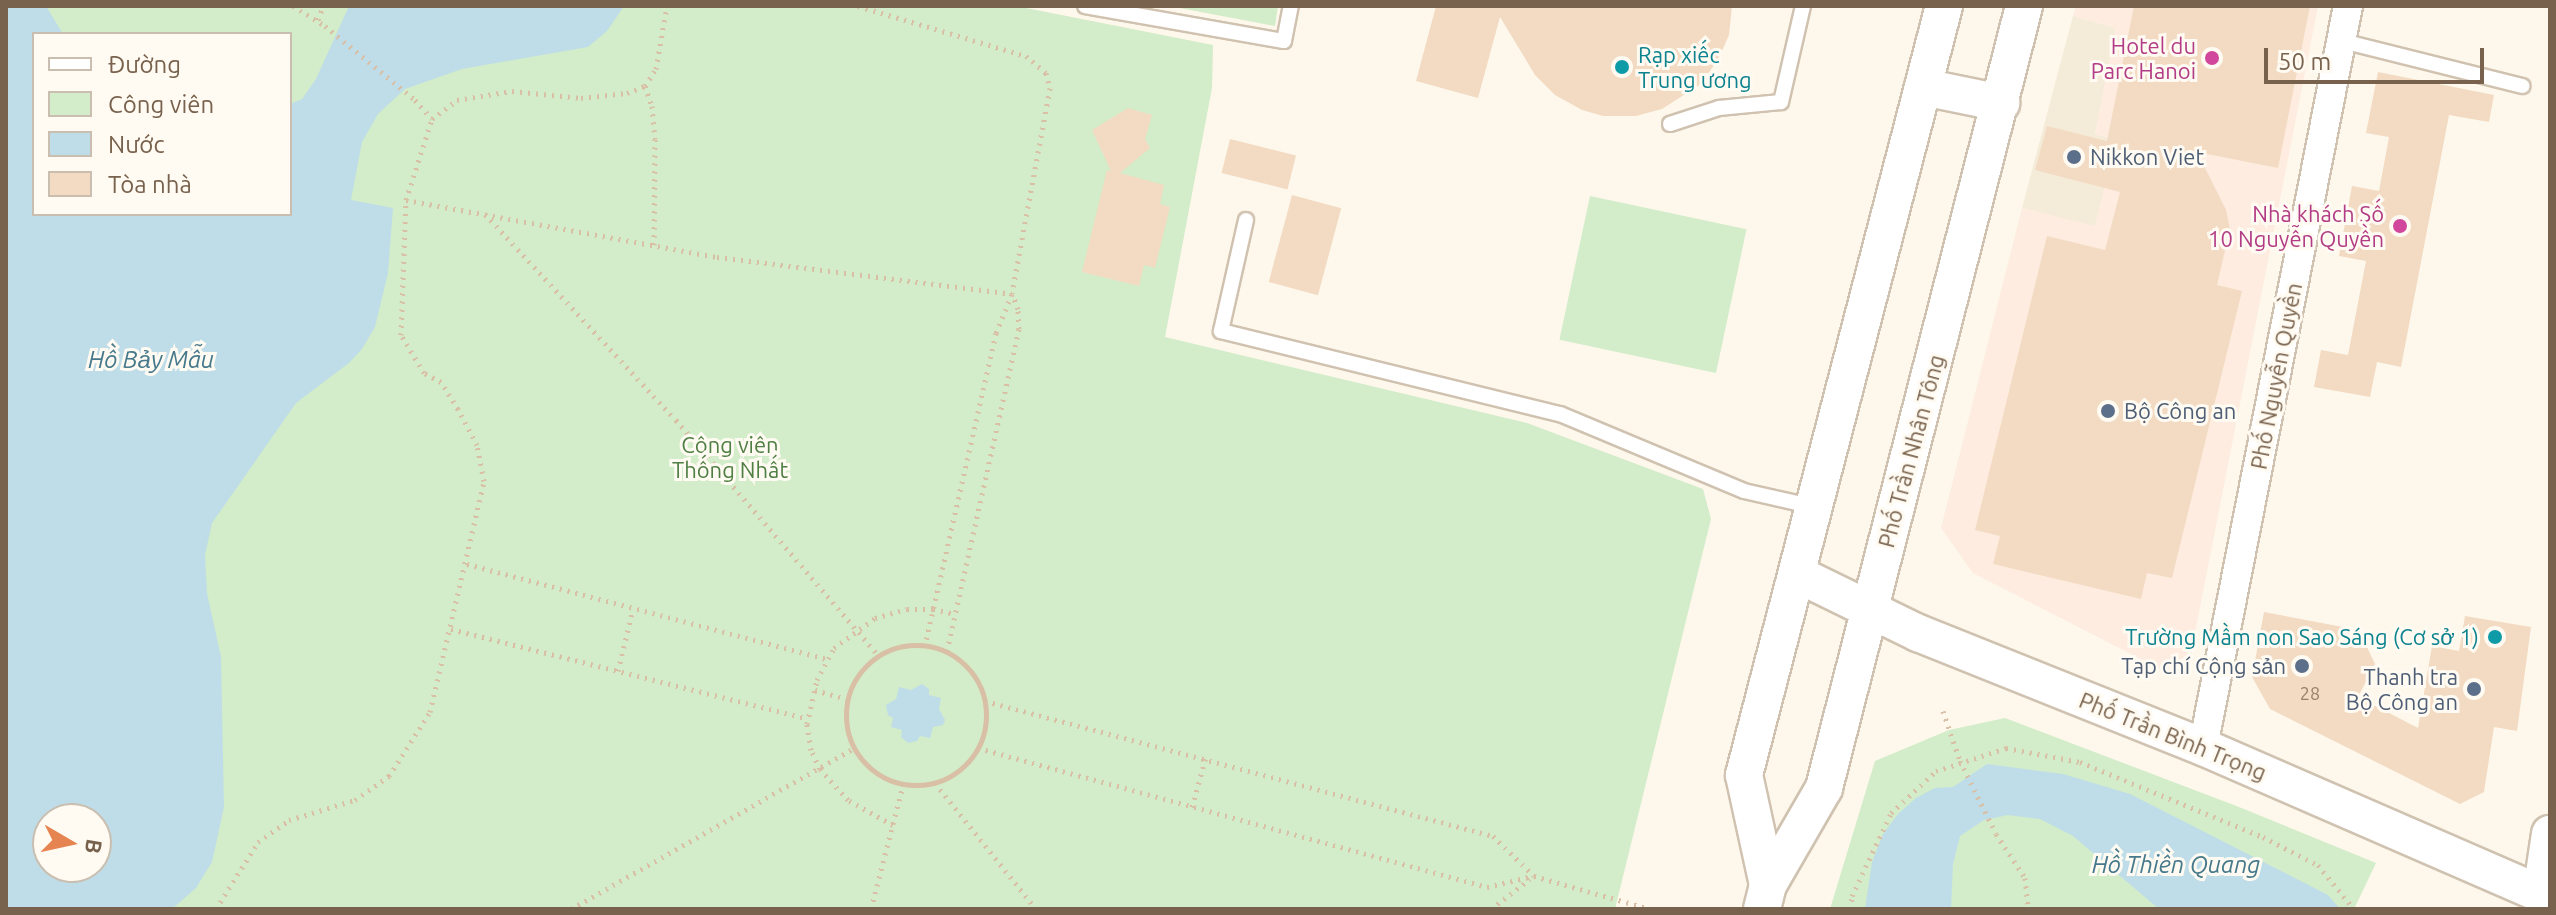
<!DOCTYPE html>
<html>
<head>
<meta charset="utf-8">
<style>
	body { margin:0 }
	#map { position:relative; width:2556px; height:915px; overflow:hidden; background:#fdf8eb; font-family:Ubuntu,sans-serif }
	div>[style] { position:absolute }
	.residential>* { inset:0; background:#f5ebd9 }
	.commercial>* { inset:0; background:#fdecdf }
	.green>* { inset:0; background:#d3ecc9; transform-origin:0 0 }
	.water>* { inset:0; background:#bfdde8 }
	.building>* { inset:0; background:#f3dbc3; transform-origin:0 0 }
	.path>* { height:5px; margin-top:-2.5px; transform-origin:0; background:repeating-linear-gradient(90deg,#d9bfa5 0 2px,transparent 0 8px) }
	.path>.ring { margin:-2.5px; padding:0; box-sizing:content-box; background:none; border:5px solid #d9bfa5; border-radius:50% }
	.roads { filter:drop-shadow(2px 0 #d0c2b0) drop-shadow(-2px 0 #d0c2b0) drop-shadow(0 2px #d0c2b0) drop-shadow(0 -2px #d0c2b0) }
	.service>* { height:14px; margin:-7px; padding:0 7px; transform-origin:7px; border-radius:7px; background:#fff }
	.minor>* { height:28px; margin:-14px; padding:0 14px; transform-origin:14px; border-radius:14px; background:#fff }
	.tertiary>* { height:36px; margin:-18px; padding:0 18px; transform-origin:18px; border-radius:18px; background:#fff }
	.dots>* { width:22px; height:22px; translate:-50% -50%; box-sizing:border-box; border:4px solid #fffbf2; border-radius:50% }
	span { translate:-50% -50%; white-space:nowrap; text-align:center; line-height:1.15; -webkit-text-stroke:6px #fffbf2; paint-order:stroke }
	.number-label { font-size:18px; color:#98806a }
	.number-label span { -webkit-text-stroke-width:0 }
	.hotel-label { font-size:22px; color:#b23c85 }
	.right { translate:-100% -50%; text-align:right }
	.culture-label { font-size:22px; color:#0d838f }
	.left { translate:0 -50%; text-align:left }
	.service-label { font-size:22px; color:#4e5e75 }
	.street-label { font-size:22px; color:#79624d }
	.park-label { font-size:22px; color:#4f7f44 }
	.water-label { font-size:24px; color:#46798c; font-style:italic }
	.frame { position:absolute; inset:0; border:8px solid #79624d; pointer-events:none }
	.legend { position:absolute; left:32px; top:32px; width:260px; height:184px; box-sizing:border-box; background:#fffbf2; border:2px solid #c9beb0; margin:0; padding:10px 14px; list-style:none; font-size:24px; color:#79624d }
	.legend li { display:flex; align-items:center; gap:16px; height:40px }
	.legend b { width:40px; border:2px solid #c9beb0 }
	.north { position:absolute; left:32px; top:803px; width:80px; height:80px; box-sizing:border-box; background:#fffbf2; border:2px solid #c9beb0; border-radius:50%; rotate:99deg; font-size:22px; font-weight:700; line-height:32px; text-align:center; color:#79624d }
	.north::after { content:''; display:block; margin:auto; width:28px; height:36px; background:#e68451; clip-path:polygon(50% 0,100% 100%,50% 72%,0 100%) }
	.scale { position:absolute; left:2264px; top:48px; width:220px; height:36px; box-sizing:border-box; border:4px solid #79624d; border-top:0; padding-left:10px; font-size:24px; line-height:28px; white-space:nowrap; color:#79624d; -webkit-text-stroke:6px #fffbf2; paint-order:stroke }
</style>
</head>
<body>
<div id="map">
	<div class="residential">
		<div style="clip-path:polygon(2073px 16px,2116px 28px,2095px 134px,2116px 139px,2095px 227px,2022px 208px)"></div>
	</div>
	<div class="commercial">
		<div style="clip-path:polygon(2076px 6px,2318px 6px,2191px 653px,2164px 671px,1973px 573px,1941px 528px,2022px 208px,2095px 226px,2116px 140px,2095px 134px,2116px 28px,2073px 16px)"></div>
	</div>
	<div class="green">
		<div style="clip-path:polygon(evenodd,6px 6px,1016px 6px,1213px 45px,1212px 88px,1165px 337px,1527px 423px,1703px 489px,1711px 519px,1615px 909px,6px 909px,6px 6px,34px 34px,290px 34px,290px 214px,34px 214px,34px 34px,6px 6px,48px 819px,96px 819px,96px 867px,48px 867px,48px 819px)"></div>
		<div style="clip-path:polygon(1169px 6px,1278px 6px,1275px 26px)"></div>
		<div style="left:1590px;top:196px;width:160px;height:147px;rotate:12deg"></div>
		<div style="clip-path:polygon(2005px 718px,2239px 807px,2376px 863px,2354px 909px,1830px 909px,1875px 761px,1949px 730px)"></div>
	</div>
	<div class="water">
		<div style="clip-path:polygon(evenodd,6px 6px,46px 6px,63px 34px,34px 34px,34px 214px,290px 214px,290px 104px,302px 99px,316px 79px,349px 6px,624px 6px,607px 31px,588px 47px,462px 69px,405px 89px,378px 114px,362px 142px,351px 200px,393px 208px,388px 273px,375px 327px,362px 349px,349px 363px,296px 403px,212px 523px,205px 555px,207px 593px,221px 657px,224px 807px,212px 862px,196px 888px,172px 909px,6px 909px,6px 6px,48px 819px,96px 819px,96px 867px,48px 867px,48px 819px)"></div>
		<div style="clip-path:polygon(922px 684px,929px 689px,929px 695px,941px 698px,939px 709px,945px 720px,943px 725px,933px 727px,930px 738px,920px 736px,917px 741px,908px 743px,901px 737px,902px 730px,891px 727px,893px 718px,888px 715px,886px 705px,896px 699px,899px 687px,911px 690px)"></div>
		<div style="clip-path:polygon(1987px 764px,2063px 774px,2130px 794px,2328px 895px,2340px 909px,2159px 909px,2073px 836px,2040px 819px,2008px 815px,1984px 820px,1960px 836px,1953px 864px,1951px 909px,1865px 909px,1872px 862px,1883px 834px,1898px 814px,1916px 798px,1935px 788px,1953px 787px)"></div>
	</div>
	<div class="building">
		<div style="clip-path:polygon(1436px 6px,1732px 6px,1729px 35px,1719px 58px,1701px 84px,1662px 109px,1636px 116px,1603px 116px,1582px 110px,1555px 95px,1535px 75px,1500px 17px,1478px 98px,1416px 81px)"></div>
		<div style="clip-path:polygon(2134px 6px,2310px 6px,2278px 168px,2197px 152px,2226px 210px,2230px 229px,2217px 285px,2242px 291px,2172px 578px,2147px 573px,2141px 599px,1993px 564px,2000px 536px,1975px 530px,2047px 236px,2105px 250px,2120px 192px,2035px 170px,2047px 126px,2107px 141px)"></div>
		<div style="clip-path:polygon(2378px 72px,2494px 95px,2489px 122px,2449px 115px,2401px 367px,2377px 362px,2370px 397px,2314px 387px,2321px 350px,2348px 355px,2366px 261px,2339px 256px,2352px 186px,2379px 191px,2389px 137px,2366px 133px)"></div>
		<div style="clip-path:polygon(1128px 108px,1152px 115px,1145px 139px,1150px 148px,1120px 173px,1164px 185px,1160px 204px,1170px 207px,1155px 268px,1144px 265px,1139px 286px,1082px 272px,1107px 170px,1111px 171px,1092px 130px)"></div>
		<div style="left:1230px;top:139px;width:68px;height:35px;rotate:14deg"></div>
		<div style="left:1292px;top:195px;width:51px;height:90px;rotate:15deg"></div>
		<div style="clip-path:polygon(2264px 612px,2359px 630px,2375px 664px,2358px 697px,2418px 728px,2432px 646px,2459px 651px,2465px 616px,2531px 627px,2517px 731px,2494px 727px,2484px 792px,2460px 804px,2270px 709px,2252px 677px)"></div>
	</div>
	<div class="path">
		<div style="left:293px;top:6px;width:38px;rotate:32deg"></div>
		<div style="left:325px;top:26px;width:117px;rotate:39.4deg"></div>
		<div style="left:415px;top:100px;width:25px;rotate:48deg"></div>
		<div style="left:858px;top:6px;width:175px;rotate:16.6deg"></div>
		<div style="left:1026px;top:56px;width:26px;rotate:40deg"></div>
		<div style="left:1046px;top:73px;width:16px;rotate:75deg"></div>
		<div style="left:1050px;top:88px;width:209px;rotate:100.5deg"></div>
		<div style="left:1012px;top:294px;width:42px;rotate:112.3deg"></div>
		<div style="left:996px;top:333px;width:320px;rotate:102.8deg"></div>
		<div style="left:318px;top:20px;width:15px;rotate:-70deg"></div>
		<div style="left:645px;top:86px;width:21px;rotate:71deg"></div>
		<div style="left:652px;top:106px;width:33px;rotate:85deg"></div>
		<div style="left:655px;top:139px;width:106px;rotate:90.5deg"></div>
		<div style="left:406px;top:200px;width:316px;rotate:10.4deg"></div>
		<div style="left:717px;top:257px;width:297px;rotate:7.1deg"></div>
		<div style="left:485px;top:214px;width:281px;rotate:47.2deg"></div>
		<div style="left:676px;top:420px;width:310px;rotate:49.3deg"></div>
		<div style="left:467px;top:564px;width:372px;rotate:14.8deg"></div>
		<div style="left:451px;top:629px;width:368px;rotate:14.1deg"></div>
		<div class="ring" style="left:846px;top:645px;width:135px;height:135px"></div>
		<div style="left:947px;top:651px;width:330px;rotate:-77.4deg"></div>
		<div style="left:1019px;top:329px;width:20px;rotate:-93deg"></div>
		<div style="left:1018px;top:309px;width:15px;rotate:-110deg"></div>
		<div style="left:618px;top:671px;width:64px;rotate:-76.4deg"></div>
		<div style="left:815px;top:690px;width:33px;rotate:16deg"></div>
		<div style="left:985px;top:701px;width:526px;rotate:14.88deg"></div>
		<div style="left:1493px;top:836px;width:57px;rotate:44.3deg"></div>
		<div style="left:1534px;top:876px;width:121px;rotate:15.9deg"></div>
		<div style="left:1943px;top:711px;width:53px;rotate:71.2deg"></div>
		<div style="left:1960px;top:761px;width:81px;rotate:63.7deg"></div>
		<div style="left:1996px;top:834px;width:53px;rotate:56.6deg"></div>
		<div style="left:2025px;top:878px;width:31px;rotate:84deg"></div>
		<div style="left:978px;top:748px;width:528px;rotate:15.27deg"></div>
		<div style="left:1487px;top:887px;width:47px;rotate:-13.4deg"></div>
		<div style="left:935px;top:783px;width:161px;rotate:51.3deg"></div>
		<div style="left:1192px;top:807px;width:52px;rotate:-74.4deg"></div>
		<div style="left:893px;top:825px;width:51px;rotate:-150.9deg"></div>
		<div style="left:848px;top:800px;width:42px;rotate:-132.1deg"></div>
		<div style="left:820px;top:769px;width:21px;rotate:-115deg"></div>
		<div style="left:811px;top:750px;width:26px;rotate:-99deg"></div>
		<div style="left:807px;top:724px;width:45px;rotate:-77.2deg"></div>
		<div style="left:817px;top:680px;width:36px;rotate:-62deg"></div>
		<div style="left:834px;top:648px;width:51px;rotate:-36.2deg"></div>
		<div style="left:875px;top:618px;width:33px;rotate:-16deg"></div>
		<div style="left:907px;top:609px;width:26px"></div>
		<div style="left:933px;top:609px;width:23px;rotate:13deg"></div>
		<div style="left:216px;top:909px;width:79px;rotate:-57.9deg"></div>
		<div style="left:258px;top:842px;width:38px;rotate:-35deg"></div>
		<div style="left:289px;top:820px;width:69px;rotate:-16.9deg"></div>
		<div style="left:355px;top:800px;width:42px;rotate:-35.2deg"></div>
		<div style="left:389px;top:776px;width:76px;rotate:-57.4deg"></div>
		<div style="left:430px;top:712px;width:237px;rotate:-76.8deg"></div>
		<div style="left:484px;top:481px;width:37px;rotate:-101deg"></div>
		<div style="left:477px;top:445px;width:41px;rotate:-117.8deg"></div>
		<div style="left:458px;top:409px;width:32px;rotate:-122deg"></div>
		<div style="left:441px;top:382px;width:19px;rotate:-152deg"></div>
		<div style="left:424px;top:373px;width:44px;rotate:-121.2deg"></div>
		<div style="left:401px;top:335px;width:135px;rotate:-87.9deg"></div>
		<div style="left:406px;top:200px;width:85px;rotate:-72.2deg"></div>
		<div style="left:432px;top:119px;width:31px;rotate:-37deg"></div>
		<div style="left:457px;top:100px;width:56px;rotate:-9.3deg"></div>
		<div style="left:512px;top:91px;width:69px;rotate:5.8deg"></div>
		<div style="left:581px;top:98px;width:46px;rotate:-6.2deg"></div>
		<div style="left:627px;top:93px;width:19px;rotate:-21deg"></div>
		<div style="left:645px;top:86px;width:20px;rotate:-57deg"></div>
		<div style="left:656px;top:69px;width:64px;rotate:-80.1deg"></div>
		<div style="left:571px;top:909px;width:326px;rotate:-29.6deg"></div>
		<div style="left:871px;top:909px;width:128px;rotate:-75.5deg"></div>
		<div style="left:1491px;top:909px;width:49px;rotate:-37.6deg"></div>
		<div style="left:1851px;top:909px;width:13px;rotate:-86deg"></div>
		<div style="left:1852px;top:896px;width:92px;rotate:-64.8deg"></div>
		<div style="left:1891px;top:813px;width:62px;rotate:-43deg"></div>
		<div style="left:1936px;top:771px;width:74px;rotate:-18.2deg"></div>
		<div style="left:2006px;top:748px;width:75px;rotate:10.7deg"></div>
		<div style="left:2080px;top:762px;width:198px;rotate:22.3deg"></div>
		<div style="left:2263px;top:837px;width:62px;rotate:27deg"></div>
		<div style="left:2318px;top:865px;width:57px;rotate:50.7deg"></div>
	</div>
	<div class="roads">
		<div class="service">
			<div style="left:1085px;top:6px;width:202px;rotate:10deg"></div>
			<div style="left:1284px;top:41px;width:36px;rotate:-79deg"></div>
			<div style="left:2342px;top:41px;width:186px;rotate:14deg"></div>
			<div style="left:1670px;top:124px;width:52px;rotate:-18.1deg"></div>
			<div style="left:1719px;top:108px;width:62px;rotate:-5.5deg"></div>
			<div style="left:1781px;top:102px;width:98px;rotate:-77.1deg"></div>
			<div style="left:1246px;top:220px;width:114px;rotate:102.7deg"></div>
			<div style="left:1221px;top:331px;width:349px;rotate:13.8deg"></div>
			<div style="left:1560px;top:414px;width:199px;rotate:22.7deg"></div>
			<div style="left:1744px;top:491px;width:73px;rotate:12.7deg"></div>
		</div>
		<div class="minor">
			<div style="left:2203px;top:747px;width:755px;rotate:-78.93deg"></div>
		</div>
		<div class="tertiary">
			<div style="left:1923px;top:87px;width:80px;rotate:11.6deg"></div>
			<div style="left:1797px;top:574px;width:135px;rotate:26deg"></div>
			<div style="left:1918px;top:633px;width:307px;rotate:21.8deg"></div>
			<div style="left:2203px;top:747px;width:378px;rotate:23.5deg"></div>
			<div style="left:1768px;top:885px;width:113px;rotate:-102.3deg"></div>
			<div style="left:1744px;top:775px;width:795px;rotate:-75.42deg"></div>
			<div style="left:2541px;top:894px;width:61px;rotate:-81.5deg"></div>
			<div style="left:1762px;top:909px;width:25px;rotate:-76deg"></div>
			<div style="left:1768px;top:885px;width:112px;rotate:-60deg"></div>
			<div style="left:1824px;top:788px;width:807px;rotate:-75.65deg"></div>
		</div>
	</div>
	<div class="dots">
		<div style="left:2212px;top:58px;background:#d1479c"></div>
		<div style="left:1622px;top:67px;background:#0f9aa8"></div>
		<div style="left:2074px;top:157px;background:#5c6f8a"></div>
		<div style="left:2400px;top:226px;background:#d1479c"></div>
		<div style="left:2108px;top:411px;background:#5c6f8a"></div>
		<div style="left:2495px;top:637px;background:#0f9aa8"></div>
		<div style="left:2302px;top:666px;background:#5c6f8a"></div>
		<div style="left:2474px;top:689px;background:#5c6f8a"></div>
	</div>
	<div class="number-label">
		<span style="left:2310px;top:693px">28</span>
	</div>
	<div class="hotel-label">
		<span class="right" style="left:2196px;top:58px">Hotel du<br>Parc Hanoi</span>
		<span class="right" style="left:2384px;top:226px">Nhà khách Số<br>10 Nguyễn Quyền</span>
	</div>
	<div class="culture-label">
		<span class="left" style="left:1638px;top:67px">Rạp xiếc<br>Trung ương</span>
		<span class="right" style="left:2479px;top:637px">Trường Mầm non Sao Sáng (Cơ sở 1)</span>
	</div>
	<div class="service-label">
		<span class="left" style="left:2090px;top:157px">Nikkon Viet</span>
		<span class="left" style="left:2124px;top:411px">Bộ Công an</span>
		<span class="right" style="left:2286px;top:666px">Tạp chí Cộng sản</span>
		<span class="right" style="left:2458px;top:689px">Thanh tra<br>Bộ Công an</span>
	</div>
	<div class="street-label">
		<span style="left:2276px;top:376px;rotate:-79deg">Phố Nguyễn Quyền</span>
		<span style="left:1911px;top:451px;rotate:-75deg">Phố Trần Nhân Tông</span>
		<span style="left:2173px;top:736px;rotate:22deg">Phố Trần Bình Trọng</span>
	</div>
	<div class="park-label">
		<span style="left:730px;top:457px">Công viên<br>Thống Nhất</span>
	</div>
	<div class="water-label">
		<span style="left:151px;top:360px">Hồ Bảy Mẫu</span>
		<span style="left:2176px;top:865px">Hồ Thiền Quang</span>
	</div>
	<div class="frame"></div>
	<ul class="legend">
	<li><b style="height:10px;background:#fff"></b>Đường</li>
	<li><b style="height:22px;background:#d3ecc9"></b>Công viên</li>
	<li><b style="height:22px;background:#bfdde8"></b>Nước</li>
	<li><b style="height:22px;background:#f3dbc3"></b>Tòa nhà</li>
	</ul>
	<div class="north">B</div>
	<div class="scale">50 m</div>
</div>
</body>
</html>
